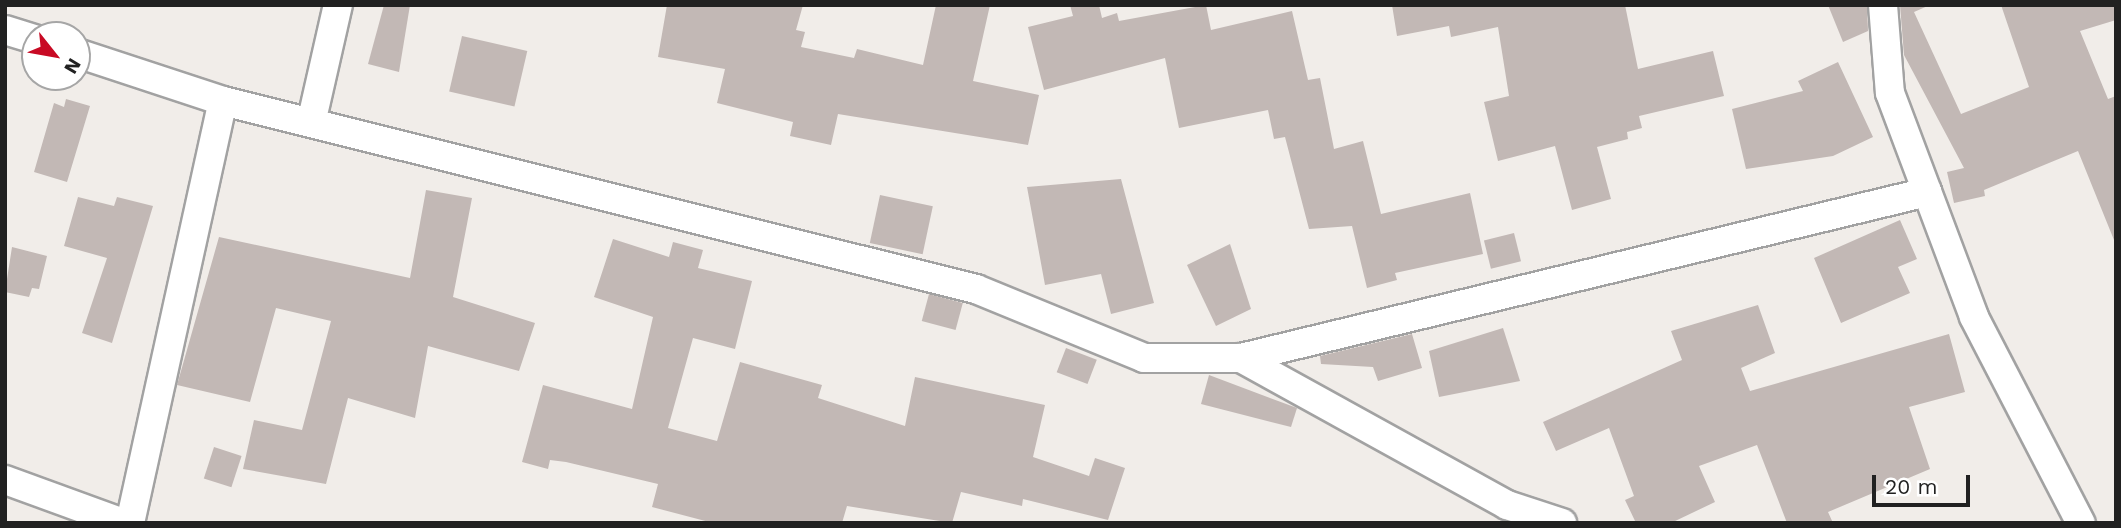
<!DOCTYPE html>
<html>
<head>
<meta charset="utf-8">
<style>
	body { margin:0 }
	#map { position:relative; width:2121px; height:528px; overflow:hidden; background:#f1ede9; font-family:"Work Sans",sans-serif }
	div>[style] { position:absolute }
	.building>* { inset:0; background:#c2b8b5; transform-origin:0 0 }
	.roads { filter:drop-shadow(2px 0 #a2a2a2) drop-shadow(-2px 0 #a2a2a2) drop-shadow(0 2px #a2a2a2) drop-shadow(0 -2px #a2a2a2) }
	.street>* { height:28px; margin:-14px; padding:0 14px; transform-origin:14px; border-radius:14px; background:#fff }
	span { translate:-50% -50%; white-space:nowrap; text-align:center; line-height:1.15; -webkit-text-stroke:5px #fff; paint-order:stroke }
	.frame { position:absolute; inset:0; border:7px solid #212121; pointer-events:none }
	.north { position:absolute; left:21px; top:21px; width:70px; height:70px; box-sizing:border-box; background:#fff; border:2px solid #a6a6a6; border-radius:50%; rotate:121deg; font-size:19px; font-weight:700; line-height:28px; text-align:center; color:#212121 }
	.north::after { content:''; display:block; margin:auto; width:24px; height:32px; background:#c80a24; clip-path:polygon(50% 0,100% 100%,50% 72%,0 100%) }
	.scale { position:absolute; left:1872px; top:475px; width:98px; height:32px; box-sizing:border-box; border:4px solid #212121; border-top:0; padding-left:9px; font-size:21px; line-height:24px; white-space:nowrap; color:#212121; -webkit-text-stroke:5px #fff; paint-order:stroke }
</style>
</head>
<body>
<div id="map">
	<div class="building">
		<div style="clip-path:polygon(384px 5px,410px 5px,399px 72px,368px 64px)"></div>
		<div style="clip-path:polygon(667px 5px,803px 5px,796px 30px,805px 32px,801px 47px,854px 58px,857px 49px,923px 65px,936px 5px,990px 5px,973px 81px,1039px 95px,1028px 145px,838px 114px,831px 145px,790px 136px,793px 122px,717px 103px,725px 69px,658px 57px)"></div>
		<div style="clip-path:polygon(1070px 5px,1099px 5px,1102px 18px,1117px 13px,1119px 21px,1206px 5px,1211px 30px,1292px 11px,1308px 80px,1320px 78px,1334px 149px,1363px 141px,1381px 214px,1470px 193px,1483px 254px,1395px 273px,1397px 280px,1367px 288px,1352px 226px,1309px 229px,1285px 137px,1274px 139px,1268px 110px,1179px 128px,1165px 58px,1044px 90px,1028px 27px,1073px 16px)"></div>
		<div style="clip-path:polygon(1392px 5px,1625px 5px,1638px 69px,1713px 51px,1724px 96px,1639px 116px,1642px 128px,1627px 132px,1628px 139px,1597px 147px,1611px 199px,1572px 210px,1555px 146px,1498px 161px,1484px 102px,1509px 96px,1498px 27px,1451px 37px,1449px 26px,1397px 36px)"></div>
		<div style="clip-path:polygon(1828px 5px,1867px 5px,1868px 31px,1843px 42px)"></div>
		<div style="clip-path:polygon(1900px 5px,1930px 5px,1914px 12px,1961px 114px,2029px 87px,2001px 5px,2116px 5px,2116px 20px,2080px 31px,2108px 99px,2116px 96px,2116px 245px,2078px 151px,1984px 190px,1985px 196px,1954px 203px,1947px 172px,1964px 168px,1904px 55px)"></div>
		<div style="left:462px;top:36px;width:67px;height:57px;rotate:13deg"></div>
		<div style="clip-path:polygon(1838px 62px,1873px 137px,1833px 156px,1746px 169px,1732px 109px,1803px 91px,1798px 81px)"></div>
		<div style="clip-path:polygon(66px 99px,90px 106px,67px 182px,34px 172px,54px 103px,64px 107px)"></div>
		<div style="clip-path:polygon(1121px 179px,1154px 303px,1111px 314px,1101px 274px,1045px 285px,1027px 187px)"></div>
		<div style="clip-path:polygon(426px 190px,472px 198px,453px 297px,535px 323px,519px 371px,428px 346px,415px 418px,348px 398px,326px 484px,243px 469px,254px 420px,302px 430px,331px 321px,276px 308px,250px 402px,177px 385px,219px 237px,410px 278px)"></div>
		<div style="left:880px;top:195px;width:54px;height:49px;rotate:12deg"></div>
		<div style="clip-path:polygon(78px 197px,114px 206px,117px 197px,153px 206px,112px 343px,82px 333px,107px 258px,64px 246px)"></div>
		<div style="clip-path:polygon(1900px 220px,1917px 259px,1898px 267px,1910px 293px,1841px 323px,1814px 258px)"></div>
		<div style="left:1514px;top:233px;width:29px;height:31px;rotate:76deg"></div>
		<div style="clip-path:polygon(613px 239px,669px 257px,673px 242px,703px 250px,698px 268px,752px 281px,735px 349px,693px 338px,668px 428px,717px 441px,740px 362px,822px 385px,818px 398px,905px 426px,915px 377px,1045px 405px,1033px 457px,1089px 476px,1095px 458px,1125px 468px,1108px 520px,1023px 499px,1022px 506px,961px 492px,952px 523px,847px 506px,842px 523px,713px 523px,652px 507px,658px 484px,566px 462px,550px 460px,548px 469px,522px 462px,543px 385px,632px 409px,653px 317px,594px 297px)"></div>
		<div style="clip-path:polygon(1230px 244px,1251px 309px,1216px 326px,1187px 265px)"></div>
		<div style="clip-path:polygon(12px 247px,47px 256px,39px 289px,32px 288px,29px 297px,5px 292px)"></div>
		<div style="left:929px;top:294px;width:35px;height:28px;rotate:15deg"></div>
		<div style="clip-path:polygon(1758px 305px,1775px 353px,1741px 368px,1750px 391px,1949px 334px,1965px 392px,1909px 407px,1930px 469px,1828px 512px,1833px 523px,1787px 523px,1757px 445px,1699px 466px,1715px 502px,1671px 523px,1636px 523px,1625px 500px,1634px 496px,1609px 428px,1556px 451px,1543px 422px,1682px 360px,1671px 331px)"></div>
		<div style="clip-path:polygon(1503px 328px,1520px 381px,1439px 397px,1429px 351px)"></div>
		<div style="clip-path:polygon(1412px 334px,1422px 368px,1378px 381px,1373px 367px,1321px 364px,1320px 356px)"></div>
		<div style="left:1066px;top:348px;width:33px;height:26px;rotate:21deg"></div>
		<div style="clip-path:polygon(1209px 375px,1297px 408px,1291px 427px,1201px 404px)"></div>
		<div style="left:214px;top:447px;width:29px;height:33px;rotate:18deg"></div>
	</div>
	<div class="roads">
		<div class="street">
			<div style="left:1883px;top:5px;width:88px;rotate:85.5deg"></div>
			<div style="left:1890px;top:93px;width:239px;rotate:69.4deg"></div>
			<div style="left:1974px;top:317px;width:232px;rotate:62.6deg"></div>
			<div style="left:5px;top:30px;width:31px;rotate:17deg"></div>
			<div style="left:77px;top:53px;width:154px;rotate:18.2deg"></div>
			<div style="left:223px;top:101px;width:776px;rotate:14.02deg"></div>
			<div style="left:976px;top:289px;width:182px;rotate:22.3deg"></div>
			<div style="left:1144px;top:358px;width:97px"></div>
			<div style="left:1241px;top:358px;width:706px;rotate:-13.6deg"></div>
			<div style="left:312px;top:119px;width:117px;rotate:-77.2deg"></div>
			<div style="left:1241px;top:358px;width:304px;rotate:28.9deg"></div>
			<div style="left:1507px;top:505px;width:58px;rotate:18.1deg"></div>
			<div style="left:5px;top:480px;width:126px;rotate:20deg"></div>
			<div style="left:130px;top:523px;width:432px;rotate:-77.6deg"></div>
		</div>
	</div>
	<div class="frame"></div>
	<div class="north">N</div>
	<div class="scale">20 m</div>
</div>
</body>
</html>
